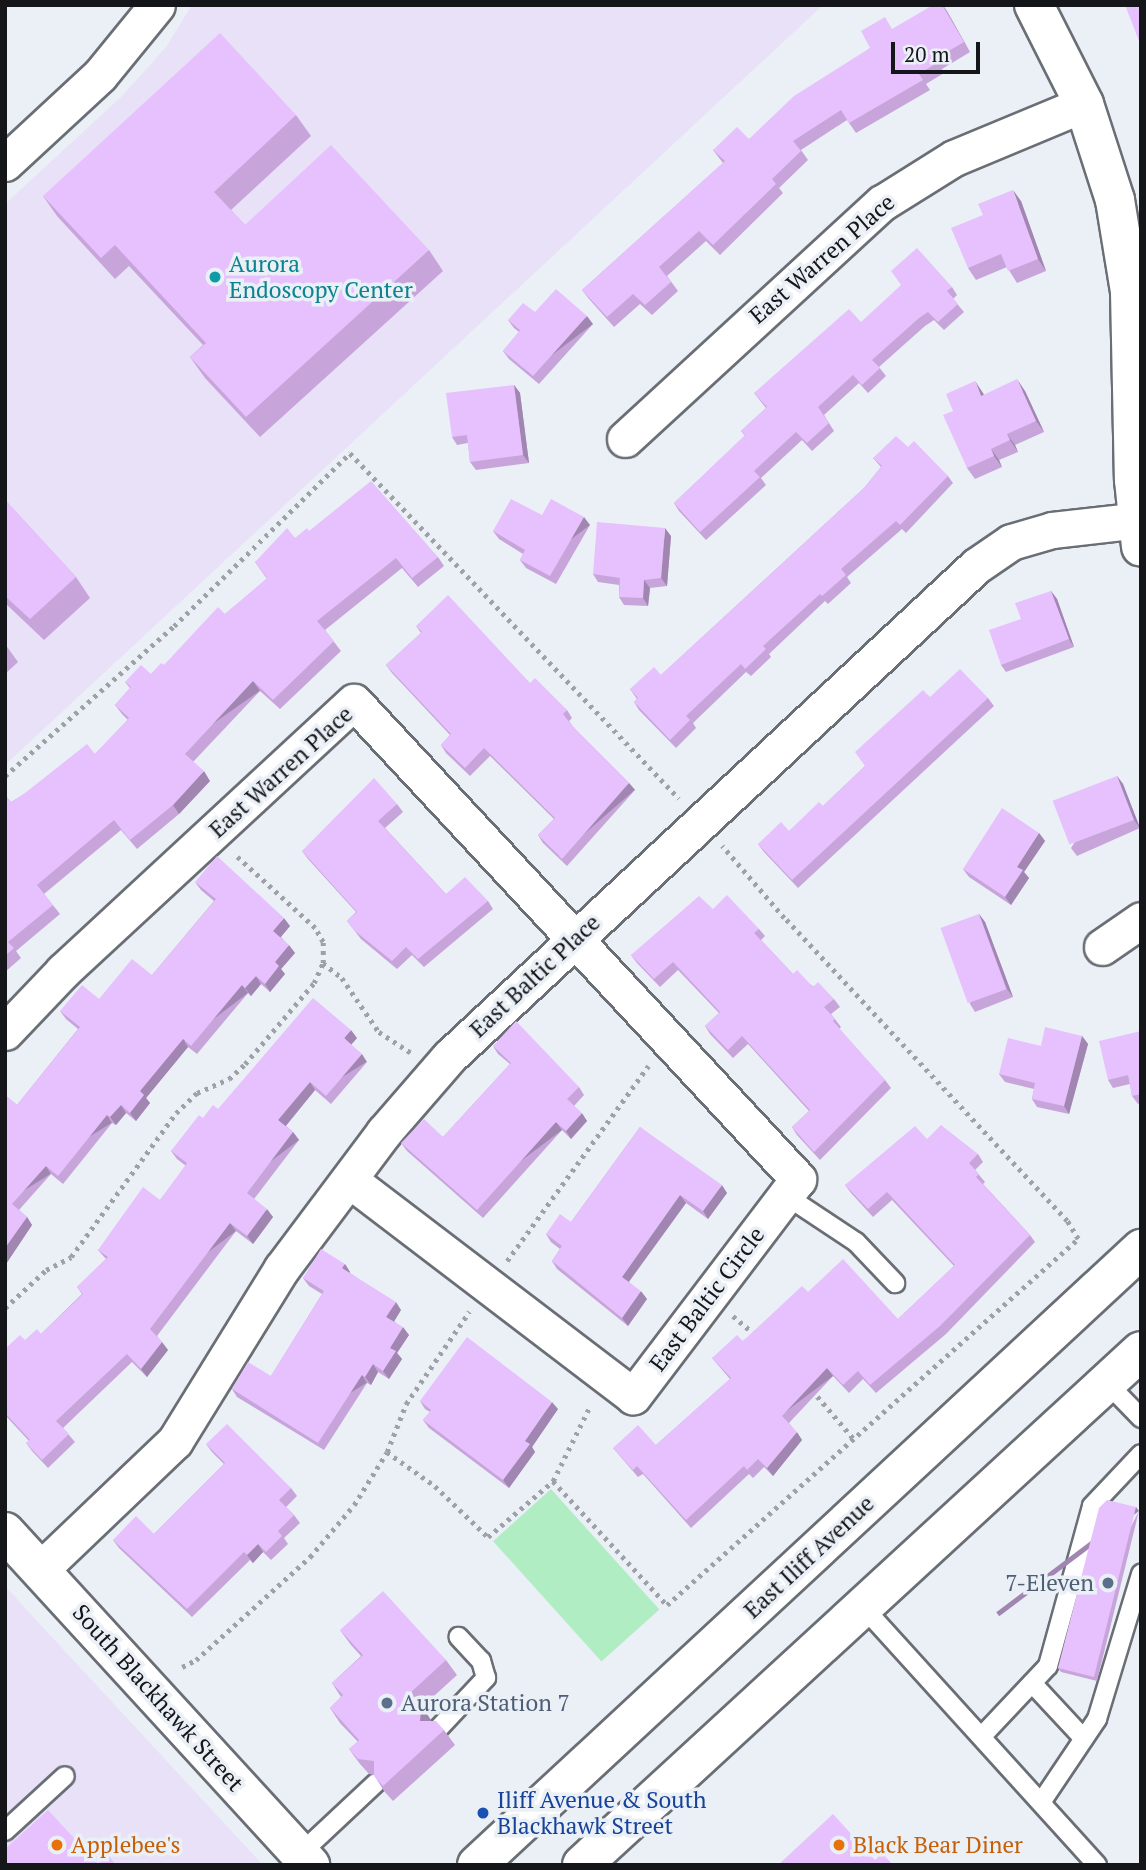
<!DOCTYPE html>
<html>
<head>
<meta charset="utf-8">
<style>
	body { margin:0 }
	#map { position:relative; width:1146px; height:1870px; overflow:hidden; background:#ebf0f7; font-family:"PT Serif",serif }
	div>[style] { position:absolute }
	.commercial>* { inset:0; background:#e8e1f7 }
	.green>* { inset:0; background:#b1edc3; transform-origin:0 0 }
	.path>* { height:4.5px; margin-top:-2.25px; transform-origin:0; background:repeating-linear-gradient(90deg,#9ea2a7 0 3.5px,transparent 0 8.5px) }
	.roads { filter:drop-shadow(2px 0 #6a6e75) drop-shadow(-2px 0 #6a6e75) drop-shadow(0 2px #6a6e75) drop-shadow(0 -2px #6a6e75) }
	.service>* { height:18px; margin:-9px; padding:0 9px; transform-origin:9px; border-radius:9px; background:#fff }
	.minor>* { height:35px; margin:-17.5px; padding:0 17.5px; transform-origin:17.5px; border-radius:17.5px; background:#fff }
	.tertiary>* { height:38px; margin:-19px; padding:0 19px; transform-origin:19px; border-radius:19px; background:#fff }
	.primary>* { height:38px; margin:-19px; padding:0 19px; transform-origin:19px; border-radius:19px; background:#fff }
	.wall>* { inset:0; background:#c7a5da }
	.shaded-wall>* { inset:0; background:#a286b2; transform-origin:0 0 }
	.building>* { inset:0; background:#e7c0fe; transform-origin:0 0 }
	.dots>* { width:19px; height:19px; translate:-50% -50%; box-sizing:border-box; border:4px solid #ebf0f7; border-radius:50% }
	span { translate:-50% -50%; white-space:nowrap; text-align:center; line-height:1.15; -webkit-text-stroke:7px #ebf0f7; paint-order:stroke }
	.street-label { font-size:23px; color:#141619 }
	.culture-label { font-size:23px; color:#0d838f }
	.left { translate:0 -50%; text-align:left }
	.service-label { font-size:23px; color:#4e5e75 }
	.right { translate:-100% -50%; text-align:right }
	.transit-label { font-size:23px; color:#164399 }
	.food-label { font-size:23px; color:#c56008 }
	.frame { position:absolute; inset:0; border:7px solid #141619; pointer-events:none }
	.scale { position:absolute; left:891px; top:42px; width:89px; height:32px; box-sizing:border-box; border:4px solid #141619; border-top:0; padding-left:9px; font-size:21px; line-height:24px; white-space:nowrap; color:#141619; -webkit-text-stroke:5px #ebf0f7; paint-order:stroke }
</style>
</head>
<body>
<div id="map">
	<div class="commercial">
		<div style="clip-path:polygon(192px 5px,823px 5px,5px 765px,5px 204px,122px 96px,166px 47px)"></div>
		<div style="clip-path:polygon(5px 1586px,50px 1635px,263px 1865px,5px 1865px)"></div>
	</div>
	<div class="green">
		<div style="left:551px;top:1489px;width:162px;height:78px;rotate:48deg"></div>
	</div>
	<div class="path">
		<div style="left:5px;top:776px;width:226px;rotate:-41.6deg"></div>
		<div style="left:174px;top:626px;width:247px;rotate:-44.5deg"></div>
		<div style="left:350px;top:453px;width:477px;rotate:46.4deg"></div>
		<div style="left:323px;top:963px;width:24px;rotate:38deg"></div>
		<div style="left:342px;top:978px;width:65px;rotate:55.6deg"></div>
		<div style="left:379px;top:1032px;width:38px;rotate:33deg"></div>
		<div style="left:507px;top:1261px;width:241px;rotate:-54.1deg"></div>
		<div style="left:5px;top:1308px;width:56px;rotate:-42.8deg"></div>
		<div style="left:46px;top:1270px;width:28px;rotate:-27deg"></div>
		<div style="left:71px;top:1257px;width:178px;rotate:-53.9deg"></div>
		<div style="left:176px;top:1113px;width:29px;rotate:-44deg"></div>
		<div style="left:197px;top:1093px;width:35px;rotate:-24deg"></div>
		<div style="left:229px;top:1079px;width:22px;rotate:-43deg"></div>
		<div style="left:245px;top:1064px;width:106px;rotate:-49.6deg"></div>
		<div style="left:314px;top:983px;width:22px;rotate:-66deg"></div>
		<div style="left:323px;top:963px;width:21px;rotate:-90deg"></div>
		<div style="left:323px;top:942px;width:16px;rotate:-120deg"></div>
		<div style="left:315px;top:928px;width:108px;rotate:-137.6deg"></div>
		<div style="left:733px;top:1316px;width:30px;rotate:40deg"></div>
		<div style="left:812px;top:1390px;width:65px;rotate:49.4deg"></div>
		<div style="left:387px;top:1452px;width:52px;rotate:-68.4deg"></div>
		<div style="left:406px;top:1404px;width:112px;rotate:-55.6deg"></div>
		<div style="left:553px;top:1481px;width:84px;rotate:-63.7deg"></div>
		<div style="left:182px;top:1667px;width:16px;rotate:-27deg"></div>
		<div style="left:196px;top:1660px;width:154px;rotate:-42.1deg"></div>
		<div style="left:310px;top:1557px;width:68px;rotate:-49.8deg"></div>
		<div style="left:354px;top:1505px;width:62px;rotate:-58.1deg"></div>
		<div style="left:387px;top:1452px;width:59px;rotate:35.3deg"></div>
		<div style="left:435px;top:1486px;width:74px;rotate:43.9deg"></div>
		<div style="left:488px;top:1537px;width:86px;rotate:-40.7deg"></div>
		<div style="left:553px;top:1481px;width:168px;rotate:47.4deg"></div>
		<div style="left:667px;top:1605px;width:550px;rotate:-41.69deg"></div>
		<div style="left:1078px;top:1239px;width:21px;rotate:-121deg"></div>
		<div style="left:1067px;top:1221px;width:415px;rotate:-133deg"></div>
		<div style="left:784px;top:918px;width:95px;rotate:-130.7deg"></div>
	</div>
	<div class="roads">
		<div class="service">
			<div style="left:785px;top:1195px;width:85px;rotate:33.5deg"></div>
			<div style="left:856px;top:1242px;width:57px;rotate:46.4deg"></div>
			<div style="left:1107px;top:1383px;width:49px;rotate:45.8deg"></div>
			<div style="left:864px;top:1608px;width:347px;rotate:47.8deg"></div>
			<div style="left:1032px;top:1683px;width:76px;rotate:47.1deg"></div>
			<div style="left:439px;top:1728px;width:69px;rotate:-46.8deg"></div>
			<div style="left:486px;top:1678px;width:18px;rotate:-106deg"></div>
			<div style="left:481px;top:1661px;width:33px;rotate:-133deg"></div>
			<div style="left:982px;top:1736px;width:96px;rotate:-46.7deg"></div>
			<div style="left:1048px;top:1666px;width:166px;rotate:-74.6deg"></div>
			<div style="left:1092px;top:1506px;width:71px;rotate:-46.7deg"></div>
			<div style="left:1042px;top:1801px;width:99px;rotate:-56.1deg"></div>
			<div style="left:1097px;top:1719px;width:152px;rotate:-73.1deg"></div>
			<div style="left:5px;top:1831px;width:81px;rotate:-42.5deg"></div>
			<div style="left:300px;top:1854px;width:104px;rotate:-43.1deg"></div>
		</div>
		<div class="minor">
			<div style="left:5px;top:163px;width:129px;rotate:-42.8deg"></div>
			<div style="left:100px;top:75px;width:90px;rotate:-50.8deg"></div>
			<div style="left:625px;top:439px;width:349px;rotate:-42.6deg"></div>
			<div style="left:882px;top:203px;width:85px;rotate:-32deg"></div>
			<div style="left:954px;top:158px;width:141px;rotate:-22.6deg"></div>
			<div style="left:1102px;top:947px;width:47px;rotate:-34.7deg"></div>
			<div style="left:5px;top:1032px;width:84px;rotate:-46.4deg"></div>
			<div style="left:63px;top:971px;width:396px;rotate:-42.8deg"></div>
			<div style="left:354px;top:702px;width:652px;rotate:47.05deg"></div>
			<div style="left:798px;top:1179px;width:273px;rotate:127.2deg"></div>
			<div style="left:633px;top:1396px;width:357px;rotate:-142.7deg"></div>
			<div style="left:40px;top:1570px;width:187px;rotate:-43.7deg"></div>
			<div style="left:175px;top:1441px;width:203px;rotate:-58.3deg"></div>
			<div style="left:282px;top:1268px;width:170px;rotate:-53.1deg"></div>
			<div style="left:384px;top:1132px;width:99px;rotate:-49.1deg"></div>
			<div style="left:449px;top:1057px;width:720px;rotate:-42.97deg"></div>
			<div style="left:976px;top:566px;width:42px;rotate:-34.4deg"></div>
			<div style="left:1011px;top:542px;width:43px;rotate:-16.3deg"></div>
			<div style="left:1052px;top:530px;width:90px;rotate:-6.4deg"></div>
		</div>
		<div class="tertiary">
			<div style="left:1034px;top:5px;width:111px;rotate:63.2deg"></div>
			<div style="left:1084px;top:104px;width:101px;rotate:72.1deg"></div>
			<div style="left:1115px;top:200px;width:93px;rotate:80.7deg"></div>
			<div style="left:1130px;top:292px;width:188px;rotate:88.8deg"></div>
			<div style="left:1134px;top:480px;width:67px;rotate:84deg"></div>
			<div style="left:5px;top:1532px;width:452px;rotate:47.5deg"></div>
		</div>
		<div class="primary">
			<div style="left:477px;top:1865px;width:906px;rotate:-42.85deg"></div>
			<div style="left:582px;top:1865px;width:759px;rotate:-42.6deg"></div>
		</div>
	</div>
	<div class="wall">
		<div style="clip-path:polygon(943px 5px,970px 52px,942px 69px,944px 73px,926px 84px,930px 90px,856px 133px,847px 120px,801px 150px,808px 160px,779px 188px,783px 193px,720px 255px,706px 241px,667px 276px,678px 291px,652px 315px,640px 304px,614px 327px,589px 299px,582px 290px,723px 163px,713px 150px,749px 139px,870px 48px,893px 29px)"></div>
		<div style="clip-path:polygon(296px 115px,311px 136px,231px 210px,245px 225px,429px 250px,443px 271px,260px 437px,205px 378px,190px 357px,203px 345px,129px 266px,115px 279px,57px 216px,43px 196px)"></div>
		<div style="clip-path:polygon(1021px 201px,1046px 271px,1017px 283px,1007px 267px,976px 280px,968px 268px)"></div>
		<div style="clip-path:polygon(952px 287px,957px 295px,953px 299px,964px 312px,944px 330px,934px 320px,925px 326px,879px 367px,886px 376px,868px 393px,859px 383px,824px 415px,834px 431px,812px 451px,802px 440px,761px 478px,766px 485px,706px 540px,679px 511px,674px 503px,745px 436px,741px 431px,766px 408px,754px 393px,861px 322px)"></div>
		<div style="clip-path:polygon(508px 320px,593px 324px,539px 384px,509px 359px,503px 351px,519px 332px,514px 328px)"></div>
		<div style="clip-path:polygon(514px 385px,520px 393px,529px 463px,476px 470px,470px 462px,468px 443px,457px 445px,452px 437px)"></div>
		<div style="clip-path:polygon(1025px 391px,1044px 432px,1015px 445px,1018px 452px,999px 460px,1002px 467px,975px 479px,967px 468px,953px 411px,983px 393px,984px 395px)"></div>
		<div style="clip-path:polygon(908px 447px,948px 476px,953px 483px,906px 533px,902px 529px,847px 577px,851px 583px,828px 604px,825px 601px,769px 654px,771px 657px,751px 676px,746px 672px,693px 723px,696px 728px,676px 748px,639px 710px,634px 702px,637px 699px,630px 689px,661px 675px,864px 488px,881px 467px,873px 458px)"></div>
		<div style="clip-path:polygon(5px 500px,76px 577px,90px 598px,44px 640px,5px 603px)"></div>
		<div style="clip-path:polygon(542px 515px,590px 525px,556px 584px,526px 568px,520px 560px,523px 554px,499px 539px,493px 531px)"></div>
		<div style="clip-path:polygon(309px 531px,438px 557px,444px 566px,418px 587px,402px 568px,325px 630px,341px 651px,280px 709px,260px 691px,193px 762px,210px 781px,179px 814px,137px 849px,121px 830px,44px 894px,60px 914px,16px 951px,21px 958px,5px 972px,5px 795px,11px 802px,95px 754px,128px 720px,122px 714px,115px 705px,130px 688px,125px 682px,151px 674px,164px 665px,267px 579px,255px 562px,295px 538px)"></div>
		<div style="clip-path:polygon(671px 536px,667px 586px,650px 588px,648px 606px,624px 605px,619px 597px,619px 585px,598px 582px,593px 574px)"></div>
		<div style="clip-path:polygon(1051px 591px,1057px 599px,1074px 647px,1006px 672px,1001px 665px,1021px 619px)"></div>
		<div style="clip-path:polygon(416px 626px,530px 683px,567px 710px,572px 718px,569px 721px,573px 727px,629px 783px,635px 790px,567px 866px,543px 843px,538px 835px,554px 819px,490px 756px,470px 776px,446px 753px,441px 745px,450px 735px,392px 673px,386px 665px,421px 633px)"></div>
		<div style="clip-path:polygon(5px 644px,18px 662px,5px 674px)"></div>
		<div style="clip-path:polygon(930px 697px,988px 698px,994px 706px,798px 888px,764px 852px,758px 844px,789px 831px,823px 806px,865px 766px)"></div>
		<div style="clip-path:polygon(1117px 776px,1123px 784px,1140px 828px,1077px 856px,1071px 848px)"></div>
		<div style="clip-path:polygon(397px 804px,403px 812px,385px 828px,446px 894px,488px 901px,493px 909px,424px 967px,412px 955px,397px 969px,361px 939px,347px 921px,356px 912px,308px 859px,302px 851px)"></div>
		<div style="clip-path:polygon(1039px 833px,1045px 841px,1024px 872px,1029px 878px,1011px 905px,969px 877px,963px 869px)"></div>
		<div style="clip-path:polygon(195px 882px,290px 926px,281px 937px,295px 953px,281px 969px,285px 974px,270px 992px,261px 984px,251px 996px,248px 993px,197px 1054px,188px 1047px,146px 1098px,150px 1103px,136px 1121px,126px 1113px,116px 1125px,112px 1123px,63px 1184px,51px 1174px,19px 1210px,27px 1217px,32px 1225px,6px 1264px,5px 1095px,17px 1105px,78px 1029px,66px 1019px,60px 1011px,99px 999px,152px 975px,214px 901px,201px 890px)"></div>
		<div style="clip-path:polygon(713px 909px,759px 929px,765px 936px,761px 940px,793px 974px,834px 999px,840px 1007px,831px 1014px,841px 1027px,839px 1029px,885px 1080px,891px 1088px,820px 1160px,797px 1135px,792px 1127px,809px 1111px,748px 1044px,733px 1058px,710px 1034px,705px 1026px,719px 1013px,678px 970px,660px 987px,637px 963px,631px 955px)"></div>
		<div style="clip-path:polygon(979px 914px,985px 922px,1013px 997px,975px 1012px,970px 1004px)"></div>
		<div style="clip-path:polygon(1141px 1031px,1141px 1103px,1138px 1104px,1132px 1096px,1130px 1084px,1113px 1088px,1108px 1080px)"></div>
		<div style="clip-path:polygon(1082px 1036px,1088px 1044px,1069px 1114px,1037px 1107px,1032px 1099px,1034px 1089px,1005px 1082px,999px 1074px,1041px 1046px)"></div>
		<div style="clip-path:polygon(357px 1038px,351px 1045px,367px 1062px,331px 1104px,315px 1090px,286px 1126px,293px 1132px,299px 1140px,254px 1199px,273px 1217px,253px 1244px,236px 1231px,157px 1336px,168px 1350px,147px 1377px,132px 1362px,63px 1428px,75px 1442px,48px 1468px,32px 1451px,26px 1443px,29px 1441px,5px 1415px,5px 1349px,41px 1334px,82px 1294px,77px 1287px,106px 1259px,98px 1250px,160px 1200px,186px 1166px,177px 1159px,171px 1151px,203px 1118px)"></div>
		<div style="clip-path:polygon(493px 1046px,579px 1087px,584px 1095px,574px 1106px,587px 1121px,571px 1139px,562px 1130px,483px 1218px,407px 1151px,401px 1143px,443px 1137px,510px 1064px,498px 1054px)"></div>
		<div style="clip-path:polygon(640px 1127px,727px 1193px,708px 1219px,686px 1203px,629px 1282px,647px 1299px,628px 1326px,557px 1269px,552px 1261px,560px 1249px,551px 1242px,546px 1234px,571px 1222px)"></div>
		<div style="clip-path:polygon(927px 1139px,978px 1154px,983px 1162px,975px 1170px,985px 1182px,983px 1184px,1030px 1235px,1035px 1242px,946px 1334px,876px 1393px,863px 1379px,849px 1393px,833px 1376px,789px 1423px,802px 1440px,773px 1476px,764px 1467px,753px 1478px,749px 1474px,691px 1528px,643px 1474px,638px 1477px,613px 1448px,656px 1445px,730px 1379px,712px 1358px,743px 1341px,808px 1292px,898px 1319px,954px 1266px,892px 1200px,873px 1217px,851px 1193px,845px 1185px)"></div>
		<div style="clip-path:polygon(345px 1264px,350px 1272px,350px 1273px,401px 1310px,394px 1321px,409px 1335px,397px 1353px,402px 1359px,389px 1379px,378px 1372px,371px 1385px,367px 1383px,324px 1450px,237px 1397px,232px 1389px,271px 1376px,322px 1294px,309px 1286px,303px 1278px)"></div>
		<div style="clip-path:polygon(420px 1401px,558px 1409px,532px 1447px,535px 1452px,509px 1488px,429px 1428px,423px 1420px,430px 1412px,425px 1409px)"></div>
		<div style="clip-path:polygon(206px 1444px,291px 1488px,297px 1496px,286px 1507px,294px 1515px,300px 1523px,284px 1538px,288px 1544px,271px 1560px,263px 1552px,253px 1563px,250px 1560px,192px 1617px,119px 1548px,113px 1540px,154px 1534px,224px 1464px,212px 1452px)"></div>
		<div style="clip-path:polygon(1139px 1511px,1097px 1681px,1061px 1672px,1058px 1668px)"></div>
		<div style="clip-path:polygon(340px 1630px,446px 1660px,457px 1675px,422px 1707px,431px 1721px,444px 1730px,455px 1745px,393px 1801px,384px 1791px,374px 1775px,369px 1774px,360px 1764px,349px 1749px,358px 1742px,340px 1723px,330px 1708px,341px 1697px,332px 1683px,361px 1656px,351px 1645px)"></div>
	</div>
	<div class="shaded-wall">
		<div style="clip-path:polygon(943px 5px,947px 11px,970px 52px,964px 42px)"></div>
		<div style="clip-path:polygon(1013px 190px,1021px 201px,1046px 271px,1038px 259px)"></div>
		<div style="left:587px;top:316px;width:10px;height:81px;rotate:53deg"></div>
		<div style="clip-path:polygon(1017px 379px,1025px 391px,1044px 432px,1036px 421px)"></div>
		<div style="clip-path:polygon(975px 381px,983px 393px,989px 407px,981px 396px)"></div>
		<div style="clip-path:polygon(514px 385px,520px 393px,529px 463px,523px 455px)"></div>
		<div style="clip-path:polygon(1007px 434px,1015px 445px,1018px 452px,1010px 440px)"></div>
		<div style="clip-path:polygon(991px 449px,999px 460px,1002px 467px,994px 456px)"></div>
		<div style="left:584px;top:517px;width:10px;height:68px;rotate:53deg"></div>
		<div style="clip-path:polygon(665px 528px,671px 536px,667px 586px,661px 578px)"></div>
		<div style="clip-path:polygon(644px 580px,650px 588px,648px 606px,643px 598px)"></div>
		<div style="clip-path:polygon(1051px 591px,1057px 599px,1074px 647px,1069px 639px)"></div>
		<div style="left:253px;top:681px;width:12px;height:100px;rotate:55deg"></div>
		<div style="clip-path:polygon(204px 771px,210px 781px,179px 814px,173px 805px)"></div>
		<div style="clip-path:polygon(1117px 776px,1123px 784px,1140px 828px,1134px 820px)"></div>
		<div style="left:629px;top:783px;width:9px;height:101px;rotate:49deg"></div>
		<div style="clip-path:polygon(1039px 833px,1045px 841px,1024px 872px,1029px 878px,1011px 905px,1005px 897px,1017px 867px)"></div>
		<div style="clip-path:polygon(979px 914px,985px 922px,1013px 997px,1007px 989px)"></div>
		<div style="clip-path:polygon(284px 918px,290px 926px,279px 939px,273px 931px)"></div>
		<div style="clip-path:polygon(289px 945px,295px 953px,281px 969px,285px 974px,270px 992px,265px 984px,275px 962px)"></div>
		<div style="clip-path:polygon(256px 976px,261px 984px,251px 996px,245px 988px)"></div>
		<div style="left:242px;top:985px;width:10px;height:80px;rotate:53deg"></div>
		<div style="clip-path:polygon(351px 1030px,357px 1038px,350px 1046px,344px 1038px)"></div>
		<div style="clip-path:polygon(1082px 1036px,1088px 1044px,1069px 1114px,1064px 1106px)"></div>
		<div style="clip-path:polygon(183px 1039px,188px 1047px,146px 1098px,150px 1103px,136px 1121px,130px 1113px,140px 1091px)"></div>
		<div style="left:362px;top:1054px;width:9px;height:55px;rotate:58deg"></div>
		<div style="clip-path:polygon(310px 1082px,315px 1090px,284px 1128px,278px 1120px)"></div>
		<div style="clip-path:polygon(121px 1105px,126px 1113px,116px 1125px,110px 1117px)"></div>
		<div style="clip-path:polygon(582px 1113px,587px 1121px,571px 1139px,566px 1131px)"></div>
		<div style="left:107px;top:1115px;width:9px;height:78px;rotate:58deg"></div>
		<div style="left:556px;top:1122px;width:10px;height:118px;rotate:53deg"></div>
		<div style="left:293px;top:1132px;width:10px;height:76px;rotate:53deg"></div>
		<div style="left:46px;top:1166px;width:9px;height:51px;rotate:58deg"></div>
		<div style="clip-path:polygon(722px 1185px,727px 1193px,708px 1219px,703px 1211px)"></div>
		<div style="clip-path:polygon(680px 1195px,686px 1203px,627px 1284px,622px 1277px)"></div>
		<div style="clip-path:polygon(267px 1209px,273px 1217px,253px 1244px,247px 1236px)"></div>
		<div style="clip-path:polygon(27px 1217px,32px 1225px,6px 1264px,5px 1248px)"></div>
		<div style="left:230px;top:1223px;width:10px;height:133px;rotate:53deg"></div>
		<div style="clip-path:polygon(345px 1264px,350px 1272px,347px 1276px,342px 1268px)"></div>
		<div style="clip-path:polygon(641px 1291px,647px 1299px,628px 1326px,622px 1318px)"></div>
		<div style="clip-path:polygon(396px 1302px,401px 1310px,392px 1325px,386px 1317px)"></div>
		<div style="clip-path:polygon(403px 1327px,409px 1335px,397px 1353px,402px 1359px,389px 1379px,383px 1371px,390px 1348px)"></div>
		<div style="clip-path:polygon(162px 1342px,168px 1350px,147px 1377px,141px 1369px)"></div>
		<div style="clip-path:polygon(373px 1364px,378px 1372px,371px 1385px,365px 1377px)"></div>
		<div style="left:827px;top:1368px;width:10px;height:66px;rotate:53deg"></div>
		<div style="left:362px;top:1375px;width:9px;height:81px;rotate:58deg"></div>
		<div style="clip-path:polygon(552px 1402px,558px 1409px,532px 1447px,535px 1452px,509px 1488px,503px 1480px,525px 1441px)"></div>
		<div style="clip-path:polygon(797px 1432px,802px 1440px,773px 1476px,767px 1468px)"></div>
		<div style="left:1136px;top:1507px;width:5px;height:175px;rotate:53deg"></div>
		<div style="clip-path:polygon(258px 1544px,263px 1552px,253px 1563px,247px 1555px)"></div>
		<div style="clip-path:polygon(421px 1705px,431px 1720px,431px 1736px,420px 1721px)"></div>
	</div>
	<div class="building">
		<div style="clip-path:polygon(933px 5px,942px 5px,964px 42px,935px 59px,937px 63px,919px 74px,923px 80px,849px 123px,841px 110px,793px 141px,801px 151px,772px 179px,776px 184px,713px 245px,699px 231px,659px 267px,671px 282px,645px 305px,633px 294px,607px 317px,582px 290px,725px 161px,713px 150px,737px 127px,749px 139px,794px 96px,870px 48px,861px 31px,885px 17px,892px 29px)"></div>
		<div style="clip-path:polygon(1125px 5px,1141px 5px,1141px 46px)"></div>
		<div style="clip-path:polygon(220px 33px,296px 115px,214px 192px,245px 225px,331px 145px,429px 250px,246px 417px,190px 357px,206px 343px,115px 245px,101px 258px,43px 196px)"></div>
		<div style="clip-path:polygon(1013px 190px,1038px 259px,1008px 271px,1001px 254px,968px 268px,951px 228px,983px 215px,978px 204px)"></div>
		<div style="clip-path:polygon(917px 248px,952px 287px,947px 291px,958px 304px,938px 322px,928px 312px,919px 318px,872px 360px,880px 368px,862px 385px,853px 375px,818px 407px,829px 423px,807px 443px,796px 432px,754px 471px,760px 477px,700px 532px,674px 503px,745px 435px,741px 431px,767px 407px,754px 393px,849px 309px,861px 322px,901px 285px,891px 271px)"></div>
		<div style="clip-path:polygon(556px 289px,587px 316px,533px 376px,503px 351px,520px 330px,508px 320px,523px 303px,535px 312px)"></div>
		<div style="clip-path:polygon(1017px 379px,1036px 421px,1007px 434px,1010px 440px,991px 449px,994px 456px,967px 468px,943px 415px,953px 411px,946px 394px,975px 381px,981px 396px)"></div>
		<div style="clip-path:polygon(514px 385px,523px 455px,470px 462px,467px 435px,452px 437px,446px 393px)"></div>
		<div style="clip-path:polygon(896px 436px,908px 447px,914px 441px,948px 476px,900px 525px,896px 521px,841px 569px,846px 575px,822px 596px,820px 594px,763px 646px,766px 649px,745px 669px,741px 664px,686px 716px,690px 720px,670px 740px,634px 702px,638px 698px,630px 689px,654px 667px,661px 675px,864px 488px,882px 466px,873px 458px)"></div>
		<div style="clip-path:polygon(371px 481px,438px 557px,412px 578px,396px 558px,317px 621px,334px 641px,273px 700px,253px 681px,185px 754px,204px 771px,173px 805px,130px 840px,114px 820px,37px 885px,53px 905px,8px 942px,14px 948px,5px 956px,5px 795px,11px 802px,25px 793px,87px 744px,95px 754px,129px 718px,115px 705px,131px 687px,125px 682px,141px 665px,151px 674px,161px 663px,164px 665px,218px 607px,225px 614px,267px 578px,255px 562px,287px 528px,295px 538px,307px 528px,309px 531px)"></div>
		<div style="clip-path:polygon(511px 499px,542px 515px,551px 499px,584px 517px,550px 576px,520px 560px,525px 550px,493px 531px)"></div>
		<div style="clip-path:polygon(5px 500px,76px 577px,30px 619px,5px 596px)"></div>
		<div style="clip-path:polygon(597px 522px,665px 528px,661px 578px,644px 580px,643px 598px,619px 597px,620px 578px,593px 574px)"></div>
		<div style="clip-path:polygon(1051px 591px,1069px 639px,1001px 665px,989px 630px,1021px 619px,1015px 603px)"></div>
		<div style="clip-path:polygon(448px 595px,530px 683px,535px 678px,567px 710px,563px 714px,573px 727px,629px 783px,562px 859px,538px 835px,555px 818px,484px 748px,465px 768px,441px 745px,451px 734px,386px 665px,422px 632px,416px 626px)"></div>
		<div style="clip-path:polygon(960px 669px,988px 698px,792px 880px,758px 844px,781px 822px,789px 831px,819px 802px,823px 806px,865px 766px,855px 752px,923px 690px,930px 697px)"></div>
		<div style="left:1117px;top:776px;width:47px;height:69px;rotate:69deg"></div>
		<div style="clip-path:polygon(374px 778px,397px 804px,378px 821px,446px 894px,465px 877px,488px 901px,418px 959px,406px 947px,392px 961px,355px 931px,347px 921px,357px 912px,302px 851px)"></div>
		<div style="clip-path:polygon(1002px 808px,1039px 833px,1017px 867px,1023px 870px,1005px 897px,963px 869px)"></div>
		<div style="clip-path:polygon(217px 856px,284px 918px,273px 931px,289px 945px,275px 962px,279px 966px,265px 984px,256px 976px,245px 988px,242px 985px,191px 1046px,183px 1039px,140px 1091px,144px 1095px,130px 1113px,121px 1105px,110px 1117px,107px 1115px,58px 1176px,46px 1166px,12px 1204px,27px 1217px,5px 1248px,5px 1095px,17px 1105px,80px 1027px,60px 1011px,82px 985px,99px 999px,132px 959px,152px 975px,216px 899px,195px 882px)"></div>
		<div style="clip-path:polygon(727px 895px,759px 929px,754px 933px,793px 974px,797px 970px,813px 987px,818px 982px,834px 999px,824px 1007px,835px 1019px,833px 1021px,885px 1080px,814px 1152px,792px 1127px,810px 1110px,742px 1036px,728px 1050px,705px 1026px,720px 1012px,673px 962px,654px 979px,631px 955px,699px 896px,713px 909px)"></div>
		<div style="left:979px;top:914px;width:80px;height:41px;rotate:70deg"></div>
		<div style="clip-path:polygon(313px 998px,351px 1030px,344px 1038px,362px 1054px,326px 1096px,310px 1082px,278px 1120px,293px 1132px,247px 1193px,267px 1209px,247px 1236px,230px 1223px,150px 1329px,162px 1342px,141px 1369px,127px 1354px,56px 1421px,69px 1434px,42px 1460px,26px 1443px,30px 1440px,5px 1413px,5px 1349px,20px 1335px,25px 1340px,37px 1329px,41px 1334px,83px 1294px,77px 1287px,108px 1257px,98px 1250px,143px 1187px,160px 1200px,187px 1163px,171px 1151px,199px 1115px,203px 1118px,213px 1105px,218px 1109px)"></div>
		<div style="clip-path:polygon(516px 1021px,579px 1087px,567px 1099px,582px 1113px,566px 1131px,556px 1122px,477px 1210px,401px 1143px,424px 1119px,443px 1137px,511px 1063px,493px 1046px)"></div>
		<div style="clip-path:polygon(1045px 1027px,1082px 1036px,1064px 1106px,1032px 1099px,1035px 1083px,999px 1074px,1008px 1038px,1041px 1046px)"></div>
		<div style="clip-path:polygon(1141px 1031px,1141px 1094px,1132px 1096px,1128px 1075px,1108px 1080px,1099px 1041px)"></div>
		<div style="clip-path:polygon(941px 1125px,978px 1154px,969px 1163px,979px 1174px,976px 1177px,1030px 1235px,940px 1326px,870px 1385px,858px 1371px,843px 1385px,827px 1368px,782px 1416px,797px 1432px,767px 1468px,758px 1459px,747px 1470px,744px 1466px,686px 1520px,637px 1466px,633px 1470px,613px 1448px,638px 1425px,656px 1445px,731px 1378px,712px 1358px,737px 1335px,743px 1341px,802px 1286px,808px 1292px,843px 1259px,898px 1319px,955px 1265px,887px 1192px,868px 1209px,845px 1185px,915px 1126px,927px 1139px)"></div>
		<div style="clip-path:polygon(640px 1127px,722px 1185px,703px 1211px,680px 1195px,622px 1277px,641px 1291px,622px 1318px,552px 1261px,562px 1246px,546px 1234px,560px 1214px,571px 1222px)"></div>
		<div style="clip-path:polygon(321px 1249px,345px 1264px,342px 1268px,396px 1302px,386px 1317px,403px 1327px,390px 1348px,396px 1351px,383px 1371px,373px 1364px,365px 1377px,362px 1375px,318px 1443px,232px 1389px,248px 1362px,271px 1376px,324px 1291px,303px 1278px)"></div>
		<div style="clip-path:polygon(467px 1337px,552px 1402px,525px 1441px,530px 1444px,503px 1480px,423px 1420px,431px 1410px,420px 1401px)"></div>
		<div style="clip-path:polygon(227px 1424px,291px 1488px,279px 1500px,294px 1515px,278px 1531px,282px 1536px,266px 1552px,258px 1544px,247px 1555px,244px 1552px,187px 1609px,113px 1540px,136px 1516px,154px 1534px,225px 1463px,206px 1444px)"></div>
		<div style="clip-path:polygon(1107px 1500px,1136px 1507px,1094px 1677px,1058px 1668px,1099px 1508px)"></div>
		<div style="clip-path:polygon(383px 1591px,446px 1660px,410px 1693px,421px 1705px,420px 1721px,436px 1721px,444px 1730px,383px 1786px,374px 1776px,374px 1761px,358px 1759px,349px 1749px,359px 1740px,330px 1708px,343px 1695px,332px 1683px,363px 1655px,340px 1630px)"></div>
		<div style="clip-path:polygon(48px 1810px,98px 1864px,108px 1855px,116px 1865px,5px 1865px,5px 1849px)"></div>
		<div style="clip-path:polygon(833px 1814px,875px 1860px,882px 1853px,893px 1865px,778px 1865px)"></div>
	</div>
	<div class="dots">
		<div style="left:215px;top:277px;background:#0f9aa8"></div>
		<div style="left:1108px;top:1583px;background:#5c6f8a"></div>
		<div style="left:387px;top:1703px;background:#5c6f8a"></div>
		<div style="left:483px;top:1813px;background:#1a4fb4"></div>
		<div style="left:57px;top:1845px;background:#e8710a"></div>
		<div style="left:839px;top:1845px;background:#e8710a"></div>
	</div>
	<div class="street-label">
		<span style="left:822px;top:259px;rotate:-41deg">East Warren Place</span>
		<span style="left:281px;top:772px;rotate:-42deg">East Warren Place</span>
		<span style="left:535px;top:976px;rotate:-43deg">East Baltic Place</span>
		<span style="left:707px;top:1299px;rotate:-53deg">East Baltic Circle</span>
		<span style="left:809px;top:1557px;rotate:-43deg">East Iliff Avenue</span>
		<span style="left:158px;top:1698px;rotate:48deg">South Blackhawk Street</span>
	</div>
	<div class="culture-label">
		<span class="left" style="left:229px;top:277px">Aurora<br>Endoscopy Center</span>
	</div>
	<div class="service-label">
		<span class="right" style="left:1094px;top:1583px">7-Eleven</span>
		<span class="left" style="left:401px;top:1703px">Aurora Station 7</span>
	</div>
	<div class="transit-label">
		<span class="left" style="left:497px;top:1813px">Iliff Avenue &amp; South<br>Blackhawk Street</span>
	</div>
	<div class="food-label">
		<span class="left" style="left:71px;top:1845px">Applebee's</span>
		<span class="left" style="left:853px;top:1845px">Black Bear Diner</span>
	</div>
	<div class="frame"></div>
	<div class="scale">20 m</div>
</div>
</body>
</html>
